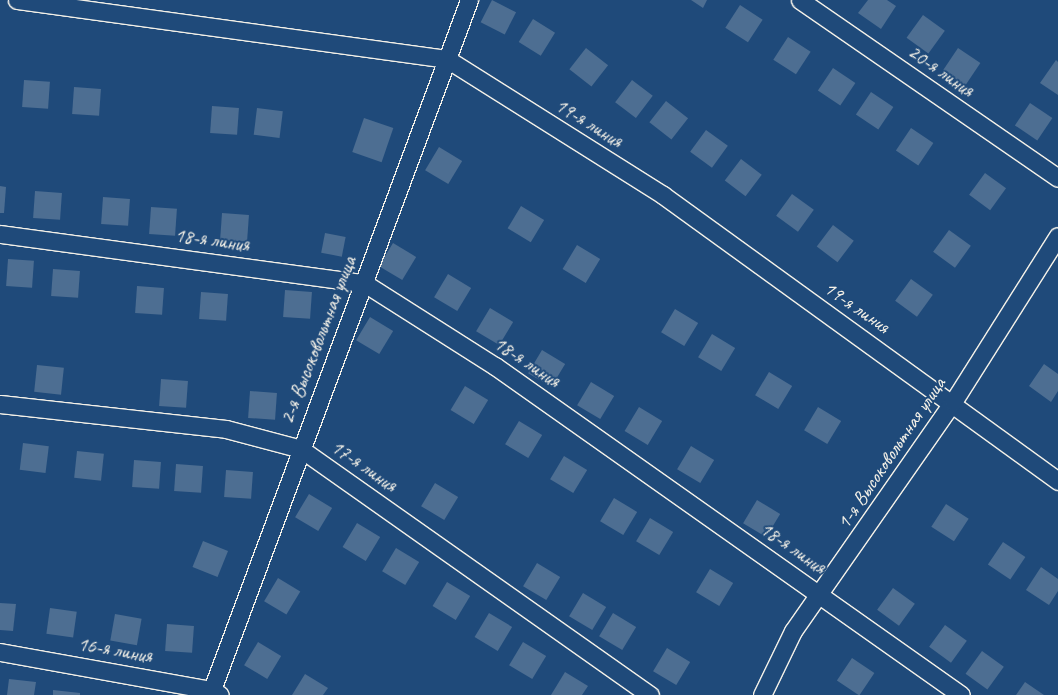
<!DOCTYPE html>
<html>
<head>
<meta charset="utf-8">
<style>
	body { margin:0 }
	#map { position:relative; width:1058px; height:695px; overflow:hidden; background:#1f4a7a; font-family:Caveat,sans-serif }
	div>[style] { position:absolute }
	.building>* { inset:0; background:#4d6e92; transform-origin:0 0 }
	.roads { filter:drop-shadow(1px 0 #f4f1e8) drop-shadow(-1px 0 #f4f1e8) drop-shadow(0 1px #f4f1e8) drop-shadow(0 -1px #f4f1e8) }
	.minor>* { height:17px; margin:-8.5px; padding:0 8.5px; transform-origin:8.5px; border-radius:8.5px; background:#1f4a7a }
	span { translate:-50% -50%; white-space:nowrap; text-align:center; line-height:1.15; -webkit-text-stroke:4px #1f4a7a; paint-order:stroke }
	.street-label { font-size:20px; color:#f4f1e8 }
</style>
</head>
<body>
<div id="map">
	<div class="building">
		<div style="left:492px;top:0;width:27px;height:25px;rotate:27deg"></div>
		<div style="clip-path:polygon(691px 0,707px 0,703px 8px)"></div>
		<div style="clip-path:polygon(868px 0,887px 0,896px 6px,881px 29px,858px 13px)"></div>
		<div style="left:740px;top:5px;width:27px;height:27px;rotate:33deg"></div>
		<div style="left:923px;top:15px;width:27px;height:28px;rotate:36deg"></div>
		<div style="left:533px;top:19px;width:26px;height:27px;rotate:32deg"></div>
		<div style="left:788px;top:37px;width:27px;height:27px;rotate:33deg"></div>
		<div style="left:586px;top:48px;width:28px;height:27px;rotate:38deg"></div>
		<div style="left:958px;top:48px;width:27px;height:27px;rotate:34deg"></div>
		<div style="clip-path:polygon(1056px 60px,1058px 62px,1058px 95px,1040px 83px)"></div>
		<div style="left:833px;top:68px;width:27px;height:27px;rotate:34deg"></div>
		<div style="left:24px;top:80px;width:26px;height:27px;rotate:4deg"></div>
		<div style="left:632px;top:80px;width:26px;height:28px;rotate:37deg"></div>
		<div style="left:74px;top:87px;width:27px;height:27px;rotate:4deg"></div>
		<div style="left:871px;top:92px;width:27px;height:27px;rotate:34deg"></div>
		<div style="left:666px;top:101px;width:28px;height:27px;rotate:38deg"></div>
		<div style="left:1030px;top:103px;width:27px;height:27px;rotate:34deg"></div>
		<div style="left:212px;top:106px;width:27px;height:27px;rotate:4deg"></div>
		<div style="left:257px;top:108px;width:26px;height:27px;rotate:7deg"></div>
		<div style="left:364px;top:118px;width:31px;height:36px;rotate:19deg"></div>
		<div style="left:911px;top:128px;width:27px;height:27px;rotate:34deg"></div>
		<div style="left:706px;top:130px;width:27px;height:27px;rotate:36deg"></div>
		<div style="left:439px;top:147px;width:27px;height:27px;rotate:31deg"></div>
		<div style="left:741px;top:159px;width:26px;height:27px;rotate:37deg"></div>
		<div style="left:985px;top:173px;width:26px;height:27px;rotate:36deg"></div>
		<div style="clip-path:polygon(0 186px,6px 187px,4px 213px,0 213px)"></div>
		<div style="left:35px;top:191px;width:27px;height:27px;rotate:4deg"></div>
		<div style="left:792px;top:194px;width:27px;height:27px;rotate:36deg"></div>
		<div style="left:103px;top:197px;width:27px;height:27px;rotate:4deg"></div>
		<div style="left:521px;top:206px;width:27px;height:26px;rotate:31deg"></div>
		<div style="left:151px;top:207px;width:26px;height:27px;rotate:4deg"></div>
		<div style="left:222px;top:213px;width:27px;height:27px;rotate:4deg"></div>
		<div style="left:833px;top:225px;width:26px;height:27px;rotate:37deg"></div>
		<div style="left:949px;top:230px;width:27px;height:27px;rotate:36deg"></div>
		<div style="left:325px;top:233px;width:21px;height:20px;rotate:11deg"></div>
		<div style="left:393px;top:243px;width:27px;height:27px;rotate:31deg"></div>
		<div style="left:577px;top:245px;width:27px;height:28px;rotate:31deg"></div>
		<div style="left:8px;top:259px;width:26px;height:27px;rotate:4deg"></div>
		<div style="left:53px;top:269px;width:27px;height:27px;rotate:4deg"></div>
		<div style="left:448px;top:274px;width:27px;height:27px;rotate:31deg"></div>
		<div style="left:911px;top:279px;width:27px;height:27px;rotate:36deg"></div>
		<div style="left:137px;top:286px;width:27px;height:27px;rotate:4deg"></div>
		<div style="left:285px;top:290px;width:27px;height:27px;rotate:4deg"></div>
		<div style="left:201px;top:292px;width:27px;height:27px;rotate:4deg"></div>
		<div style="left:490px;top:308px;width:27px;height:27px;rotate:31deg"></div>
		<div style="left:675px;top:309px;width:27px;height:27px;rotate:31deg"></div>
		<div style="left:370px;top:317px;width:27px;height:27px;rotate:31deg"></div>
		<div style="left:712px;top:334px;width:27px;height:27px;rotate:31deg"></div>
		<div style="left:542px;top:350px;width:27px;height:27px;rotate:31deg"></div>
		<div style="clip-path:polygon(1044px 364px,1058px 374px,1058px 391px,1051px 402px,1029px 386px)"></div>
		<div style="left:37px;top:365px;width:27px;height:27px;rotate:6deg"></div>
		<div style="left:769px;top:372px;width:27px;height:27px;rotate:31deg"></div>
		<div style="left:161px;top:379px;width:27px;height:27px;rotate:4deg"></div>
		<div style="left:591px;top:382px;width:27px;height:27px;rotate:31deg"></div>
		<div style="left:465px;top:386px;width:27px;height:28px;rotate:31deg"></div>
		<div style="left:250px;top:391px;width:27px;height:27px;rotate:4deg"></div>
		<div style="left:639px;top:407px;width:27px;height:28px;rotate:31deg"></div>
		<div style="left:818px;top:407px;width:27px;height:27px;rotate:31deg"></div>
		<div style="left:519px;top:421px;width:27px;height:27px;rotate:31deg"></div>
		<div style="left:23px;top:443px;width:26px;height:27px;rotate:7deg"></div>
		<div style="left:691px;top:446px;width:27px;height:27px;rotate:31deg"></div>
		<div style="left:77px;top:451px;width:27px;height:27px;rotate:6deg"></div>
		<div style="left:564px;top:456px;width:27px;height:27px;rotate:31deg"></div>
		<div style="left:134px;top:460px;width:27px;height:27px;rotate:4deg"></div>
		<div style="left:176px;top:464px;width:27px;height:27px;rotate:4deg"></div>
		<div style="left:226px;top:470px;width:27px;height:27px;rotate:4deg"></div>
		<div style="left:435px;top:483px;width:27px;height:27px;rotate:31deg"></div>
		<div style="left:309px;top:494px;width:27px;height:27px;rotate:31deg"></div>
		<div style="left:614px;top:498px;width:27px;height:27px;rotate:31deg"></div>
		<div style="left:757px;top:500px;width:27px;height:27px;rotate:31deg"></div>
		<div style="left:946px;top:504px;width:27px;height:27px;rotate:33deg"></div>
		<div style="left:650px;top:518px;width:27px;height:27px;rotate:31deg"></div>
		<div style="left:357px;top:523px;width:27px;height:28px;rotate:31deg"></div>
		<div style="left:203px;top:541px;width:27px;height:28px;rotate:22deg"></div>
		<div style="left:1003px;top:542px;width:27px;height:27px;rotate:34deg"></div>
		<div style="left:396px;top:548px;width:27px;height:27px;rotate:31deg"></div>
		<div style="left:537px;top:563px;width:27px;height:27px;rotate:31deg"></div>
		<div style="clip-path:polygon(1041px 567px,1058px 579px,1058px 591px,1049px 605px,1026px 590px)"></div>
		<div style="left:710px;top:569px;width:27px;height:27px;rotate:31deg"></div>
		<div style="left:278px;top:578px;width:26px;height:27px;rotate:31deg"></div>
		<div style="left:447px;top:582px;width:27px;height:28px;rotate:31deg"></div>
		<div style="left:893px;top:588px;width:27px;height:27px;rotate:36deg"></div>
		<div style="left:583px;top:593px;width:27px;height:27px;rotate:31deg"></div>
		<div style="clip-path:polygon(0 603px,16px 604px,13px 631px,0 630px)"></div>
		<div style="left:50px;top:608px;width:27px;height:26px;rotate:8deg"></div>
		<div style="left:489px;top:613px;width:27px;height:28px;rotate:31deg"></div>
		<div style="left:613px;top:613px;width:27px;height:27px;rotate:31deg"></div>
		<div style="left:115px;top:614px;width:27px;height:27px;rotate:10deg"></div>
		<div style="left:167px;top:624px;width:27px;height:27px;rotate:4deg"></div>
		<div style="left:945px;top:625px;width:27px;height:27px;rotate:36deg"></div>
		<div style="left:258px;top:642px;width:27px;height:27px;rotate:31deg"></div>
		<div style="left:523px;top:642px;width:27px;height:27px;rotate:31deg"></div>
		<div style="left:667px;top:648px;width:27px;height:27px;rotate:31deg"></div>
		<div style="left:982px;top:651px;width:27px;height:28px;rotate:36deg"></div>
		<div style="left:852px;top:658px;width:27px;height:27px;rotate:34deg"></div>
		<div style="clip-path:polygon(565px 672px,588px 686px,582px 695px,551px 695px)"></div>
		<div style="clip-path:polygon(305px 674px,328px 688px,323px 695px,292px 695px)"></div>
		<div style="clip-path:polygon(9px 679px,36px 682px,34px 695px,7px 695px)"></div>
		<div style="clip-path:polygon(1025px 682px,1044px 695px,1016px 695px)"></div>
		<div style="clip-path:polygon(53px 690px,80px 693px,80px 695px,53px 695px)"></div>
	</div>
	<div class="roads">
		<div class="minor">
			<div style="left:17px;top:0;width:434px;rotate:7.8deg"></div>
			<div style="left:447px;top:59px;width:255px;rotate:32.2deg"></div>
			<div style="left:663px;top:195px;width:488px;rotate:35.9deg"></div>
			<div style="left:800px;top:0;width:313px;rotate:34.6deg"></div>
			<div style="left:0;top:234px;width:367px;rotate:7.7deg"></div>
			<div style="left:364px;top:283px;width:155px;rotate:32.4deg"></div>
			<div style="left:495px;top:366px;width:570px;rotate:35.22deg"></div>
			<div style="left:0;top:404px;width:227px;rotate:6.3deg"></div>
			<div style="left:226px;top:429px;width:78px;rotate:14.9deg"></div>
			<div style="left:301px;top:449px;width:427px;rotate:35.2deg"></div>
			<div style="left:0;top:652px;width:215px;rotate:10.2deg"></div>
			<div style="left:212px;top:690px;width:9px;rotate:32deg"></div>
			<div style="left:210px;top:695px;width:742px;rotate:-69.56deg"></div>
			<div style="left:762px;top:695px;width:71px;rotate:-64.2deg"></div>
			<div style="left:793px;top:631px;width:279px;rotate:-55.1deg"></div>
			<div style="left:953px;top:402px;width:196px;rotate:-57.7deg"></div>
		</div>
	</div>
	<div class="street-label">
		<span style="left:941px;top:71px;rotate:35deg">20-я линия</span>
		<span style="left:589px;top:123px;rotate:32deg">19-я линия</span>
		<span style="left:212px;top:240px;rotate:8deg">18-я линия</span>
		<span style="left:857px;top:307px;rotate:35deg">19-я линия</span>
		<span style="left:318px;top:340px;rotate:-69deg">2-я Высоковольтная улица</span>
		<span style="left:527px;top:362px;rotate:34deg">18-я линия</span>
		<span style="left:891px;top:453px;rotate:-56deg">1-я Высоковольтная улица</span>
		<span style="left:364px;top:466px;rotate:35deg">17-я линия</span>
		<span style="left:793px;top:548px;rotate:35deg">18-я линия</span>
		<span style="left:115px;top:650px;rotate:10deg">16-я линия</span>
	</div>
</div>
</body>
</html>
